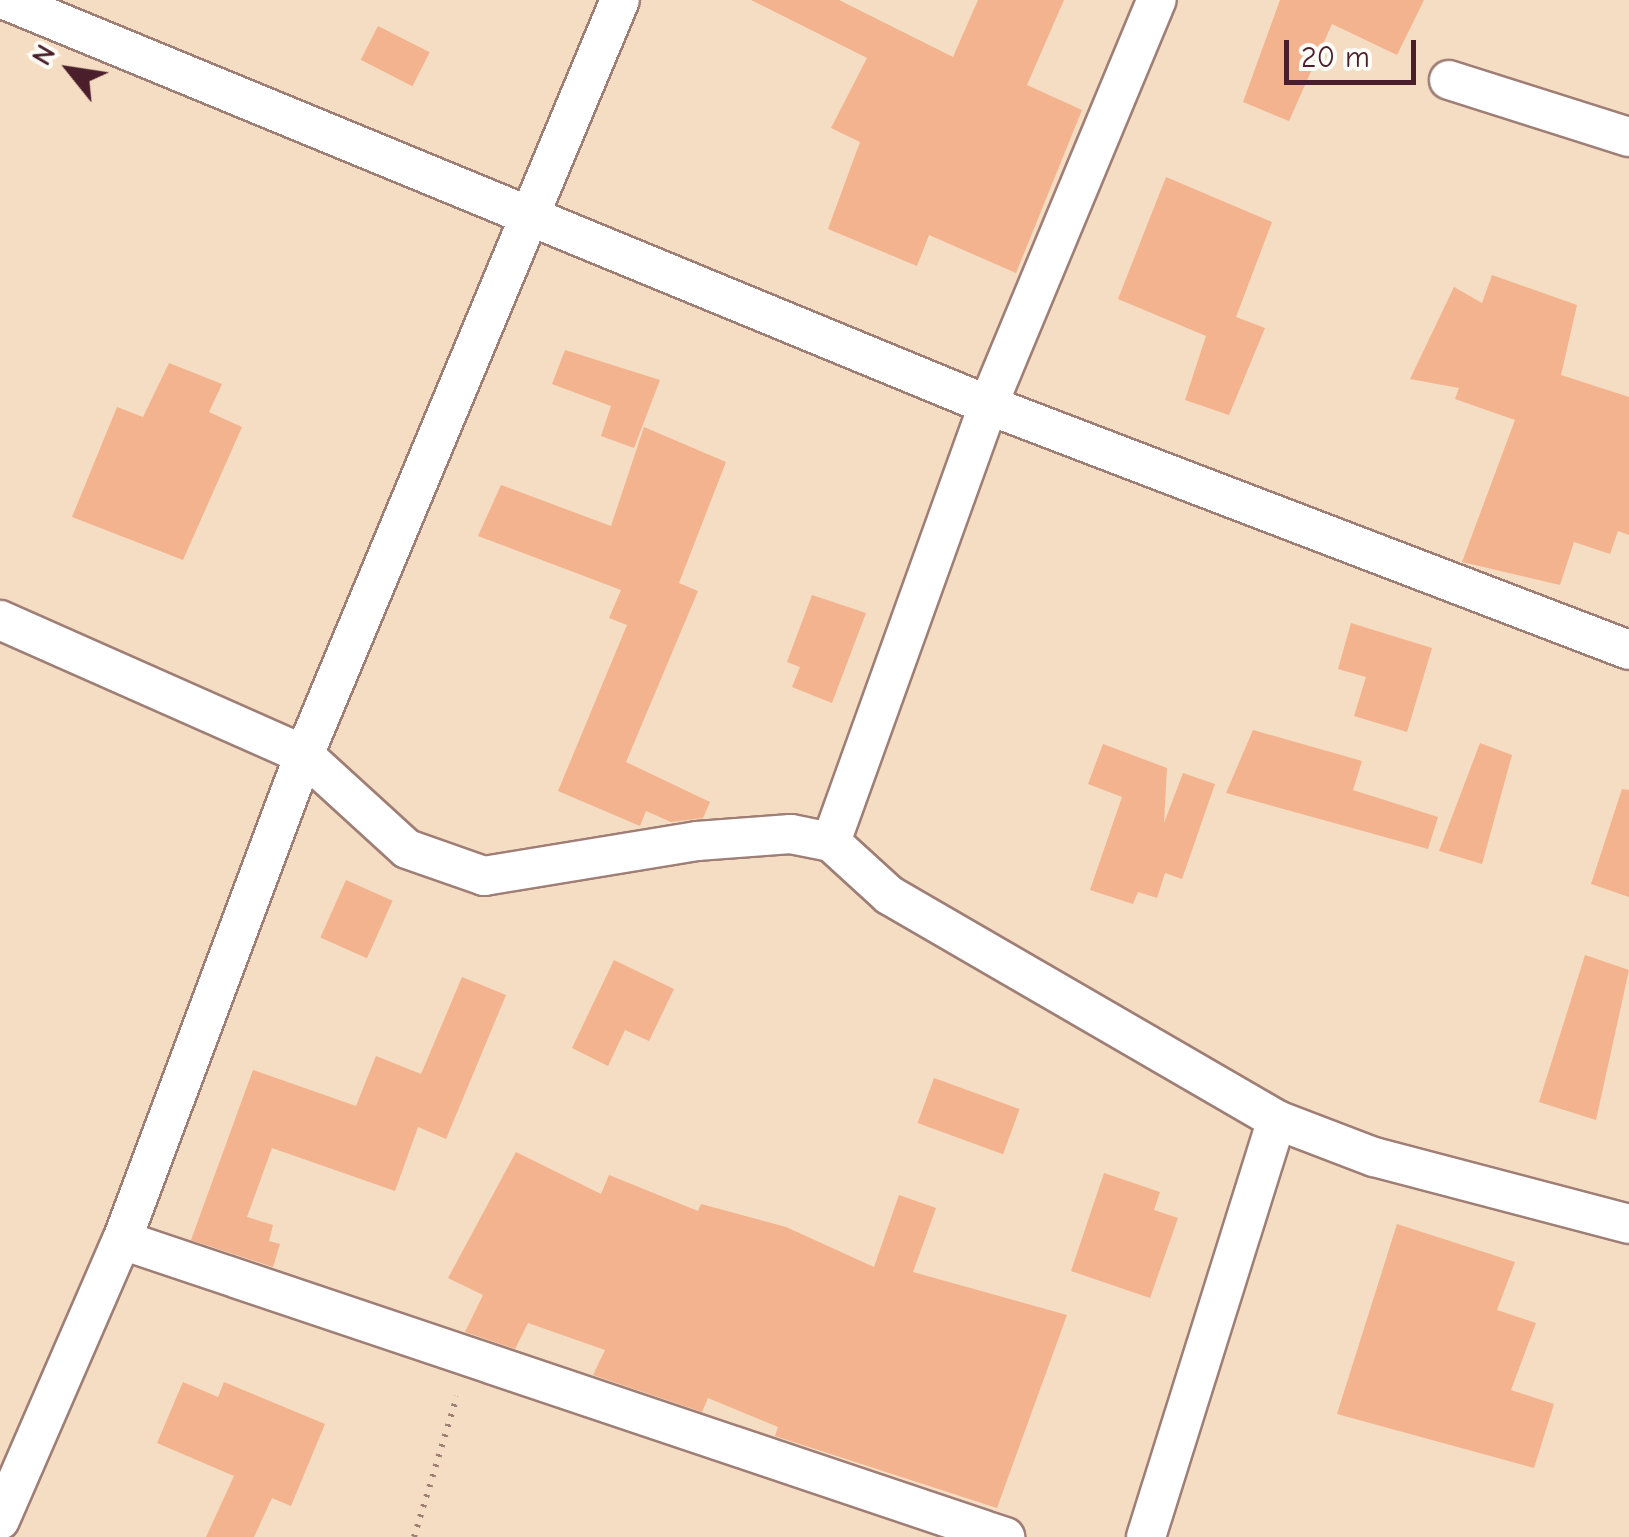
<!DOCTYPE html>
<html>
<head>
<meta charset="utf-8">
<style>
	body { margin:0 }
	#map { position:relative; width:1629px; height:1537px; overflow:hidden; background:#f4ddc2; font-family:"Comic Neue",sans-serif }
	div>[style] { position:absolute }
	.building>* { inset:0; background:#f3b38e; transform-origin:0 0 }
	.path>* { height:6px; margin-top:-3px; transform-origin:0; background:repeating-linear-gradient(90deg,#9f7e76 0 2.5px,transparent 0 10.5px) }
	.roads { filter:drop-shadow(2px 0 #9f7e76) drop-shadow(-2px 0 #9f7e76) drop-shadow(0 2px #9f7e76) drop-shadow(0 -2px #9f7e76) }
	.street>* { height:38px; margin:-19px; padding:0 19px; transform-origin:19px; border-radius:19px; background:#fff }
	span { translate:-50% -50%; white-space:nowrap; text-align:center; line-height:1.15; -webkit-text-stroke:8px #fdfcf7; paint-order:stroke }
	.north { position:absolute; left:20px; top:20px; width:100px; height:100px; -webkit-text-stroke:8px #fdfcf7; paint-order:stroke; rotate:300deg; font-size:28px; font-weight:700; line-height:40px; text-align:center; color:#4a1f2b }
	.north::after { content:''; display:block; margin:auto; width:35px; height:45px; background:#4a1f2b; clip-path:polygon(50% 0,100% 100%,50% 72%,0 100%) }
	.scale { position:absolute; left:1284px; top:40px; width:132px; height:45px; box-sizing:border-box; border:5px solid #4a1f2b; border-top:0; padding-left:12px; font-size:30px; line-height:35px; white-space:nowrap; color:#4a1f2b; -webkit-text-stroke:8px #fdfcf7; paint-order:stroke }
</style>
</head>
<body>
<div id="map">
	<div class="building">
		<div style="clip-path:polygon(751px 0,839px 0,953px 57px,978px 0,1064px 0,1027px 85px,1082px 110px,1016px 273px,929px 235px,917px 266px,828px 229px,860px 142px,831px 128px,867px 58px)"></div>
		<div style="clip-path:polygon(1280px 0,1424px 0,1397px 55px,1332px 24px,1289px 121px,1243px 102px)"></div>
		<div style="left:378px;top:26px;width:58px;height:38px;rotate:27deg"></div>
		<div style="clip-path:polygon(1166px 177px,1272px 222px,1236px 317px,1265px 328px,1229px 415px,1185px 400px,1206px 336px,1118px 299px)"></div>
		<div style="clip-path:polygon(1492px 275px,1577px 305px,1561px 375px,1629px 397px,1629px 535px,1618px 531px,1610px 554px,1574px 542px,1560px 585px,1462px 562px,1515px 420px,1455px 399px,1459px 388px,1410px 379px,1454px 287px,1482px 303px)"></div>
		<div style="clip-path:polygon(565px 350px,660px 380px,634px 448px,601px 436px,611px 406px,552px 384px)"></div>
		<div style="clip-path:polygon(169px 363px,222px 384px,209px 412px,242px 427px,183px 560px,72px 517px,117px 407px,143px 417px)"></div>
		<div style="clip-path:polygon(644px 427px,726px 462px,679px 583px,698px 591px,626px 762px,710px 802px,703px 818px,671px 822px,646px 811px,640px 826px,558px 791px,627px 625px,609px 618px,621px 590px,478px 536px,501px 485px,611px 526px)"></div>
		<div style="clip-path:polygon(812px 595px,866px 613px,832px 703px,792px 687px,800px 667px,787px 662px)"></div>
		<div style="clip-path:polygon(1351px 623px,1432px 648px,1407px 732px,1354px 716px,1366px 677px,1338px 669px)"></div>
		<div style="clip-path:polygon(1253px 730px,1362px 761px,1353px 790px,1438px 817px,1428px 849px,1226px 793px)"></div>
		<div style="clip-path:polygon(1480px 743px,1512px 755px,1482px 864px,1439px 851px)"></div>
		<div style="clip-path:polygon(1103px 744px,1167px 768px,1164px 823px,1183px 773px,1215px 784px,1182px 879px,1165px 873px,1157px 898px,1138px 892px,1133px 904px,1090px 890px,1122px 797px,1088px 784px)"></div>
		<div style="clip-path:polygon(1622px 789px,1629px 790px,1629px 897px,1591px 884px)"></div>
		<div style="left:346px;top:880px;width:51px;height:63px;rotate:24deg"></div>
		<div style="clip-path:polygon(1585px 955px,1629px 970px,1596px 1120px,1539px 1102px)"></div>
		<div style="clip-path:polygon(614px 960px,674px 989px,649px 1041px,625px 1030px,608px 1066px,572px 1048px)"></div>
		<div style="clip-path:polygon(462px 977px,506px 995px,446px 1139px,418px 1127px,395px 1191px,272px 1148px,247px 1217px,273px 1225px,269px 1241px,280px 1244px,273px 1267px,191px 1240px,253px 1070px,356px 1106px,376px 1056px,421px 1074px)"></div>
		<div style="left:934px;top:1078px;width:91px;height:48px;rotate:20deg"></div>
		<div style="clip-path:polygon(516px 1152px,601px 1194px,609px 1175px,698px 1211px,701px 1204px,786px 1227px,874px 1267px,899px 1195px,936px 1208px,913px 1272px,1067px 1315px,997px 1508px,775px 1436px,778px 1427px,708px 1398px,702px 1412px,593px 1375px,605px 1350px,528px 1323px,515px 1349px,465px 1332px,483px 1295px,448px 1278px)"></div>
		<div style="clip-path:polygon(1104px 1173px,1160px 1192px,1154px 1210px,1178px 1218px,1150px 1298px,1071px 1271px)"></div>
		<div style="clip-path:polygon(1397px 1224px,1515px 1262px,1497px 1310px,1536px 1323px,1511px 1390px,1554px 1404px,1534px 1468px,1337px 1414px)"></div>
		<div style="clip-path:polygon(183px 1382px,218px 1397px,224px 1382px,325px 1424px,291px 1506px,272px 1498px,254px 1537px,206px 1537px,234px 1476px,157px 1443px)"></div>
	</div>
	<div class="path">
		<div style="left:414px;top:1537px;width:147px;rotate:-73deg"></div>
	</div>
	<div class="roads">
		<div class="street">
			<div style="left:5px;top:0;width:1063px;rotate:22.39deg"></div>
			<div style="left:988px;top:405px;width:686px;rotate:20.92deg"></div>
			<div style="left:1449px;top:80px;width:189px;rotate:17.6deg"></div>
			<div style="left:0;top:620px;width:333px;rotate:23.9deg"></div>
			<div style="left:304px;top:755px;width:139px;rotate:42.4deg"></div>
			<div style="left:407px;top:849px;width:82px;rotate:19.3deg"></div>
			<div style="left:484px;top:876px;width:216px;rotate:-9.3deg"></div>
			<div style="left:697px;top:841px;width:94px;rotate:-4.3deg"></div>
			<div style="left:791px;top:834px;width:41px;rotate:11.3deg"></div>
			<div style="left:831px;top:842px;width:79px;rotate:42.4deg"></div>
			<div style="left:889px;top:895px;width:449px;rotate:30.1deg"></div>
			<div style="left:1277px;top:1120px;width:104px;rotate:20.9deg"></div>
			<div style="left:1374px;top:1157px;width:264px;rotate:14.7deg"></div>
			<div style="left:831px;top:842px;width:464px;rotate:-70.2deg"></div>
			<div style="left:988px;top:405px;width:439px;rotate:-67.4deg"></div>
			<div style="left:122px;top:1240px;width:932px;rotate:18.59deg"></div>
			<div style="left:0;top:1520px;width:305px;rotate:-66.5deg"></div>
			<div style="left:122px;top:1240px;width:518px;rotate:-69.43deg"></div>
			<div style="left:304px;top:755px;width:818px;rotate:-67.29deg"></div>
			<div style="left:1146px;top:1537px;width:437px;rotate:-72.6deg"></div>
		</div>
	</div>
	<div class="north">N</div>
	<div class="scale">20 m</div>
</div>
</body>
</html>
